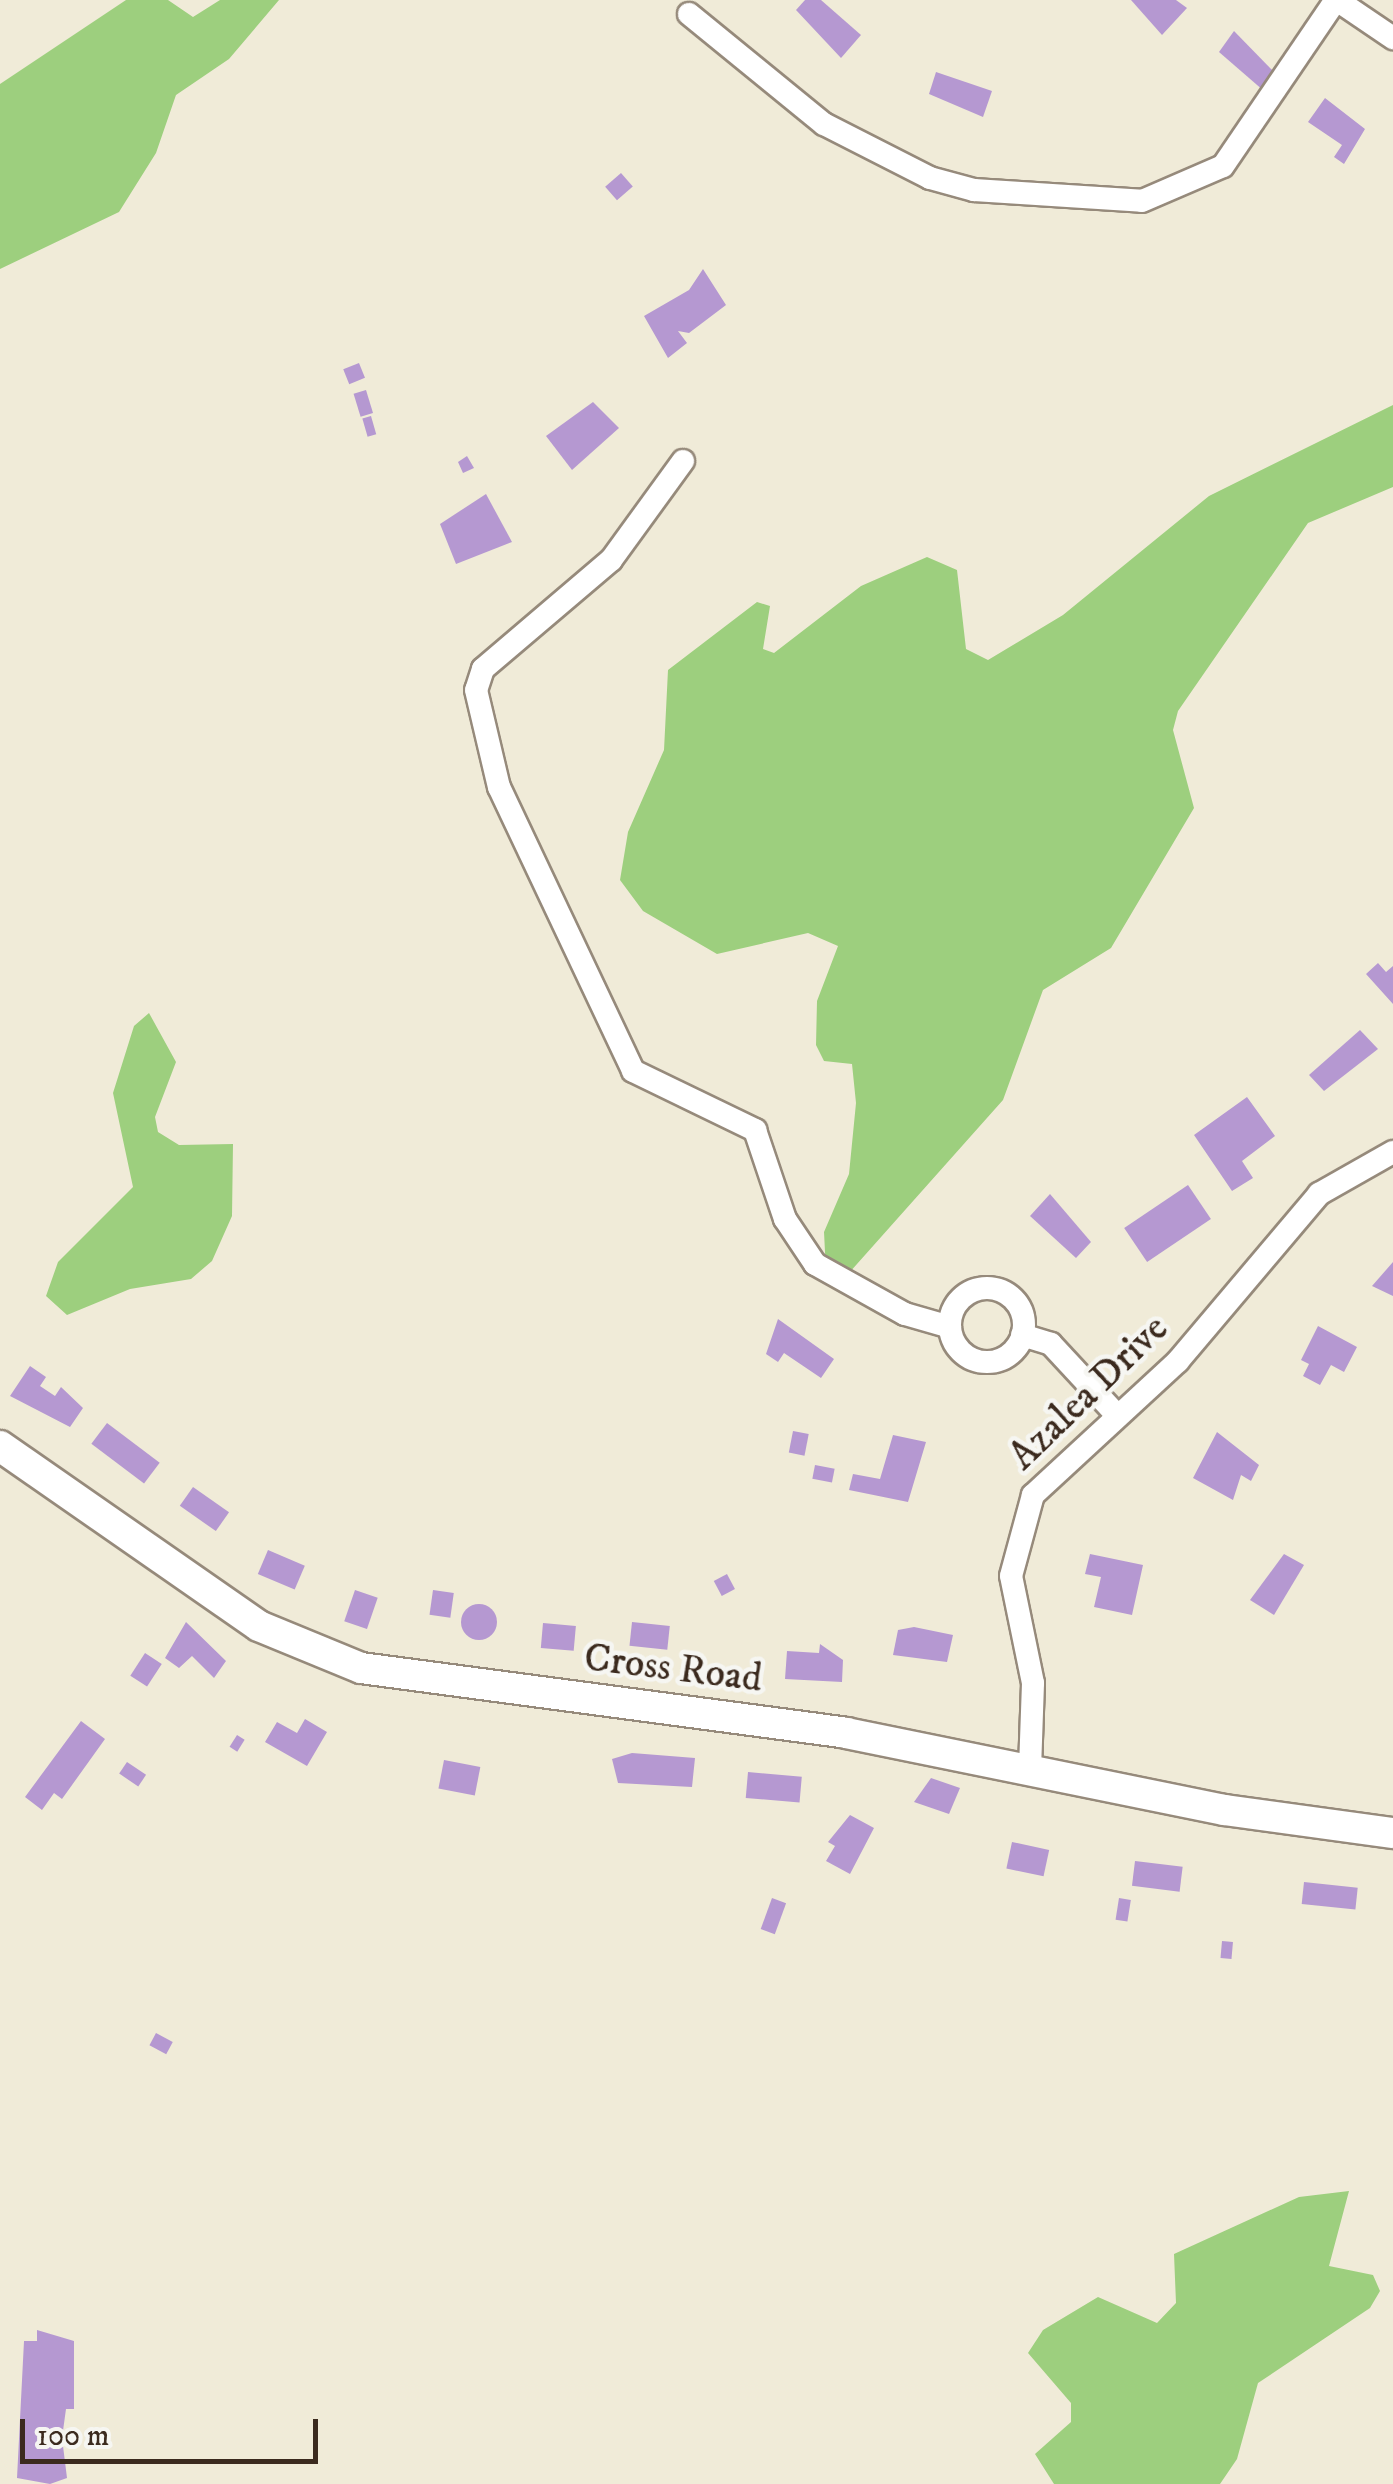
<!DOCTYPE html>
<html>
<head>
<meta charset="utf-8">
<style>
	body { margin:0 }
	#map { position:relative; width:1393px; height:2484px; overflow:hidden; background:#f0ebd8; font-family:"IM FELL DW Pica",serif }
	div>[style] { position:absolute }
	.green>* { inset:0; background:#9dcf7e }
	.building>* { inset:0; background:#b598d1; transform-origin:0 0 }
	.round { border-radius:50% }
	.roads { filter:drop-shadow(2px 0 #968a7b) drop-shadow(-2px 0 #968a7b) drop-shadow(0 2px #968a7b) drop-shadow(0 -2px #968a7b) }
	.minor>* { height:22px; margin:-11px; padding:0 11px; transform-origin:11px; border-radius:11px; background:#fff }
	.minor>.ring { margin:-11px; padding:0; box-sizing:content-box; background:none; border:22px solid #fff; border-radius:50% }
	.tertiary>* { height:30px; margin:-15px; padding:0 15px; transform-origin:15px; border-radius:15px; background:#fff }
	span { translate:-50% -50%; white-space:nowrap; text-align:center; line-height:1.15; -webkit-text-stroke:9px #f6f6f2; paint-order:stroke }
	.street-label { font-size:40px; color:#3b2a1e }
	.scale { position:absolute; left:20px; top:2419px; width:298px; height:45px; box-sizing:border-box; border:5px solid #3b2a1e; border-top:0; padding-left:12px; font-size:30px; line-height:35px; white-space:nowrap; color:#3b2a1e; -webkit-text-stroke:8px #f6f6f2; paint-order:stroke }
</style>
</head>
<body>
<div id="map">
	<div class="green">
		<div style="clip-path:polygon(126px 0,168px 0,193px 17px,220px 0,279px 0,229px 59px,176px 95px,156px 153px,119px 212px,0 269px,0 84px)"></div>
		<div style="clip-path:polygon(1393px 405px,1393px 487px,1308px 523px,1178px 711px,1173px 730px,1194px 808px,1111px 948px,1043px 990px,1003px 1100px,849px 1273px,826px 1272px,824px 1232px,849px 1174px,856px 1103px,852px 1064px,824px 1061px,816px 1045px,817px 1001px,838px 946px,808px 933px,717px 954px,643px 911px,620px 880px,628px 832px,664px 750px,668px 670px,757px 602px,770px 606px,763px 649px,774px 653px,861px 586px,927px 557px,957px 570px,966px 649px,988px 660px,1063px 615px,1209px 496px)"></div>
		<div style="clip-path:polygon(149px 1013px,176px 1062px,155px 1117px,158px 1132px,179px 1145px,233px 1144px,232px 1216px,212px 1261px,191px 1279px,130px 1289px,67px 1315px,46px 1296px,58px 1262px,133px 1187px,113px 1093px,134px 1026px)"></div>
		<div style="clip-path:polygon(1349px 2191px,1329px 2266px,1373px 2275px,1380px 2291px,1370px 2308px,1258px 2383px,1237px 2459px,1220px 2484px,1054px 2484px,1035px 2454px,1071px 2422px,1071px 2403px,1028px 2353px,1043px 2330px,1098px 2297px,1157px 2323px,1176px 2303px,1174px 2254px,1299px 2197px)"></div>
	</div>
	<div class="building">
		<div style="clip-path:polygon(805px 0,821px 0,861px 35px,841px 58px,796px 10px)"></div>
		<div style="clip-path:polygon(1131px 0,1176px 0,1187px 8px,1162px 35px)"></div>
		<div style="clip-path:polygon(1234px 31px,1276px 74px,1264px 91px,1219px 52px)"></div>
		<div style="clip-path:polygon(936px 72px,992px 91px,983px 117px,929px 94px)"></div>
		<div style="clip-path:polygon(1325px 98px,1365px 129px,1344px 164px,1334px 157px,1342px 145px,1308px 122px)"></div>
		<div style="left:621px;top:173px;width:18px;height:21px;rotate:49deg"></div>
		<div style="clip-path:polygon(703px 269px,726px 305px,689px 333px,678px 331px,687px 343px,668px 358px,644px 316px,689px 290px)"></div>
		<div style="left:359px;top:363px;width:16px;height:17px;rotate:68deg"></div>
		<div style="left:366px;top:390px;width:24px;height:13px;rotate:73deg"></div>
		<div style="clip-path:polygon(593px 402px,619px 428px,572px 470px,546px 436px)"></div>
		<div style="left:371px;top:416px;width:19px;height:9px;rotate:74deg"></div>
		<div style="clip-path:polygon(467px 456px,474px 468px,463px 473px,458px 462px)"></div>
		<div style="clip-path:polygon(486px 494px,512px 542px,456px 564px,440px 524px)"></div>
		<div style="clip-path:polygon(1378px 963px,1386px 972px,1393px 966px,1393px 1004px,1366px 974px)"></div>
		<div style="clip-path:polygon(1360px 1030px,1378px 1049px,1324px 1091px,1309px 1075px)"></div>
		<div style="clip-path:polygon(1247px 1097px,1275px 1136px,1242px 1161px,1253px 1178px,1232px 1191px,1194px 1135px)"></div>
		<div style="left:1188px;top:1185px;width:41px;height:77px;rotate:56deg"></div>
		<div style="clip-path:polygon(1050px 1194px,1091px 1242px,1076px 1258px,1030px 1216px)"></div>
		<div style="clip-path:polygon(1393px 1262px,1393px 1296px,1372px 1286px)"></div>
		<div style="clip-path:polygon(778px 1319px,834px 1359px,821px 1378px,784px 1353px,778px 1362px,766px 1354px)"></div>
		<div style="clip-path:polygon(1318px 1326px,1357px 1347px,1344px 1372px,1331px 1365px,1320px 1385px,1303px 1376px,1309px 1364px,1301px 1360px)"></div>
		<div style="clip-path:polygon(30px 1366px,46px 1377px,40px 1386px,55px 1396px,61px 1387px,83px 1408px,70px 1427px,10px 1396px)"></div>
		<div style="left:107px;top:1423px;width:66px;height:26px;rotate:37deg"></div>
		<div style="left:793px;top:1431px;width:16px;height:22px;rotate:11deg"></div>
		<div style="clip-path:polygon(1217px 1432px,1259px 1465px,1251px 1481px,1241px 1475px,1233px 1500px,1193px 1478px)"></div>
		<div style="clip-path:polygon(893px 1435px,926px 1442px,908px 1502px,849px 1490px,853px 1474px,880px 1479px)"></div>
		<div style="left:815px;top:1465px;width:20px;height:14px;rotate:11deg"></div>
		<div style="left:193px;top:1487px;width:44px;height:23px;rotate:35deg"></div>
		<div style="left:268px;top:1550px;width:40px;height:26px;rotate:23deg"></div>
		<div style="clip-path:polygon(1090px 1554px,1143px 1565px,1132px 1615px,1094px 1607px,1101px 1577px,1085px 1574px)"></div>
		<div style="clip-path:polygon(1284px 1554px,1304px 1565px,1274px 1615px,1250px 1600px)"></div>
		<div style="left:727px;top:1574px;width:17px;height:15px;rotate:62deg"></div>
		<div style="left:355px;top:1590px;width:24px;height:33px;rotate:19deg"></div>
		<div style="left:433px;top:1590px;width:21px;height:25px;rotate:8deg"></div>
		<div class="round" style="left:461px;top:1604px;width:36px;height:36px"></div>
		<div style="clip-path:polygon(186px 1622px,226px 1661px,214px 1678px,192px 1656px,179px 1668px,165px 1658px)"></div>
		<div style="left:632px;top:1622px;width:38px;height:24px;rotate:6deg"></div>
		<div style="left:543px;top:1623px;width:33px;height:25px;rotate:5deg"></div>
		<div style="clip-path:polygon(914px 1627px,953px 1635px,947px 1662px,893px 1655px,898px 1630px)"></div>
		<div style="clip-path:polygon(820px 1644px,843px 1660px,842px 1682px,785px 1679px,787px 1651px,819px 1653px)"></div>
		<div style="left:145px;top:1653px;width:20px;height:27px;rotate:33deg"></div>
		<div style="clip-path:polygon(305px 1719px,327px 1732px,307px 1766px,265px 1742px,277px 1722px,297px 1733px)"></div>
		<div style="clip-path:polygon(81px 1721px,105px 1739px,62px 1799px,54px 1793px,42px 1810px,25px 1797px)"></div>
		<div style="left:237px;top:1735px;width:9px;height:14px;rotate:32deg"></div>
		<div style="clip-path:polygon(632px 1753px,695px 1758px,692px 1787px,618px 1783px,612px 1759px)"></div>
		<div style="left:444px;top:1760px;width:37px;height:29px;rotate:11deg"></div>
		<div style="left:127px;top:1762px;width:23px;height:14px;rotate:34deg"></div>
		<div style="left:748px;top:1772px;width:54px;height:26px;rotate:5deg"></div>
		<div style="clip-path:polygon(931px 1778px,960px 1788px,949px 1814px,914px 1802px)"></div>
		<div style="clip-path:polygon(850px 1815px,874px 1828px,850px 1874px,826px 1861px,835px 1846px,828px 1842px)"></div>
		<div style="left:1012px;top:1842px;width:38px;height:27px;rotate:12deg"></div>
		<div style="left:1135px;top:1861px;width:48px;height:25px;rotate:7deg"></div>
		<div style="left:1304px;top:1882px;width:54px;height:22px;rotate:6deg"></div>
		<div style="left:772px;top:1898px;width:15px;height:33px;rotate:20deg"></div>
		<div style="left:1119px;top:1898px;width:12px;height:22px;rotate:9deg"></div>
		<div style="left:1222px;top:1941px;width:11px;height:17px;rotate:5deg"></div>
		<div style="left:156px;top:2033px;width:19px;height:14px;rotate:28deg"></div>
		<div style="clip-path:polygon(37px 2330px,74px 2341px,74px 2409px,66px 2409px,62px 2438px,67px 2478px,50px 2484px,17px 2478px,24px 2341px,37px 2341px)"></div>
	</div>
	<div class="roads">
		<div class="minor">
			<div style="left:1337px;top:0;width:68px;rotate:34.2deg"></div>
			<div style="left:689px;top:14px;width:174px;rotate:39.2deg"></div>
			<div style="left:824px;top:124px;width:119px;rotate:27deg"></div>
			<div style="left:930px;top:178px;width:46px;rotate:15.3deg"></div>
			<div style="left:974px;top:190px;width:168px;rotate:3.7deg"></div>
			<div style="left:1142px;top:201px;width:88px;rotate:-23.4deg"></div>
			<div style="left:1223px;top:166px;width:201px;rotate:-55.8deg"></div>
			<div style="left:683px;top:461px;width:122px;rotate:126deg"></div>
			<div style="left:611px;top:560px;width:168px;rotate:139.6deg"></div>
			<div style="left:483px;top:669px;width:22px;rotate:108deg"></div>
			<div style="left:476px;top:690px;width:100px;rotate:76.7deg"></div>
			<div style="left:499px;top:787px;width:314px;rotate:64.7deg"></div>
			<div style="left:633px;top:1071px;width:136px;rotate:25.8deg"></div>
			<div style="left:755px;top:1130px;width:94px;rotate:71.4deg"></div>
			<div style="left:785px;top:1219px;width:54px;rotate:56.3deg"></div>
			<div style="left:815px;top:1264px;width:103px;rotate:29.1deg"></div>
			<div style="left:905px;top:1314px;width:47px;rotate:16.1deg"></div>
			<div class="ring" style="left:950px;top:1288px;width:52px;height:52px"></div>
			<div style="left:1022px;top:1335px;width:30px;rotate:17deg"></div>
			<div style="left:1051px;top:1344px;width:93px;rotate:47.2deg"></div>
			<div style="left:1030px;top:1769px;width:86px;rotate:-88deg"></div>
			<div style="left:1033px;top:1683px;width:109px;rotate:-101.6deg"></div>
			<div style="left:1011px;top:1576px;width:84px;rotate:-74.8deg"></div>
			<div style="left:1033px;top:1495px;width:197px;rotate:-42.7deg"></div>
			<div style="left:1178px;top:1361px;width:219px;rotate:-49.8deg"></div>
			<div style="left:1319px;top:1194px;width:85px;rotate:-29.6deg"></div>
		</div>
		<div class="tertiary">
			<div style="left:0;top:1446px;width:315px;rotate:34.8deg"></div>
			<div style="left:259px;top:1626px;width:110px;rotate:22.4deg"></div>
			<div style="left:361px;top:1668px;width:489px;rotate:7.6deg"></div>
			<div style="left:846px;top:1733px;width:386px;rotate:11.5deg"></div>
			<div style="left:1224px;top:1810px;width:171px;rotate:7.8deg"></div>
		</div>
	</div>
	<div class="street-label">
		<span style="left:1089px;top:1393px;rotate:-44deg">Azalea Drive</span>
		<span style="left:673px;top:1669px;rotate:7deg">Cross Road</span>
	</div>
	<div class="scale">100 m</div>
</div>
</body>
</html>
